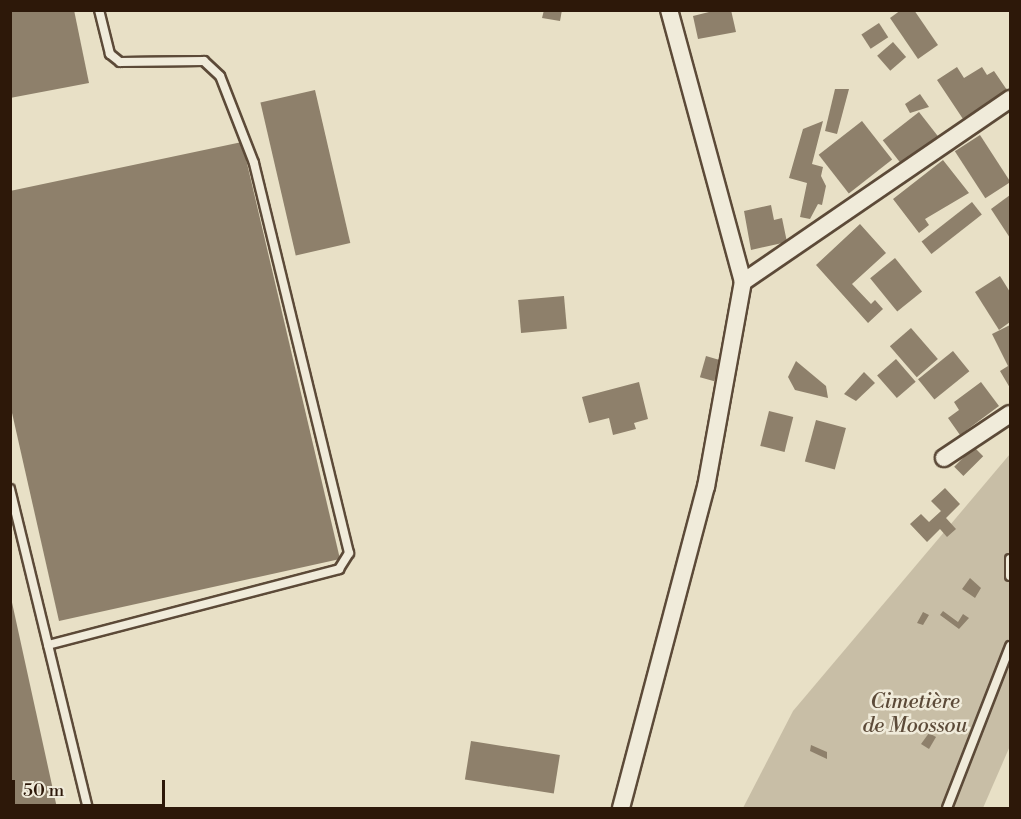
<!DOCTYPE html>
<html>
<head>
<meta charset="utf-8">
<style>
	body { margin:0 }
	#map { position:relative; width:1021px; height:819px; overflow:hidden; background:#e8e0c6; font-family:"Libre Bodoni",serif }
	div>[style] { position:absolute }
	.green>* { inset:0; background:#c8bea6 }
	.building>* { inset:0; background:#8e806b; transform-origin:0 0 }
	.roads { filter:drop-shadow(2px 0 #5c4a38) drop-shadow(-2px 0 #5c4a38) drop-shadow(0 2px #5c4a38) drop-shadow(0 -2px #5c4a38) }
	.lane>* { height:8px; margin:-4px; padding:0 4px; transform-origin:4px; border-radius:4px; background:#f0ebda }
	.street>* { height:16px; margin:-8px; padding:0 8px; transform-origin:8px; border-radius:8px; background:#f0ebda }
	span { translate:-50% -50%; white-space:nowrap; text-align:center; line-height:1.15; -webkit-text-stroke:5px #f0ebda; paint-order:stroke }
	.park-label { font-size:21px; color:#5c4a38; font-style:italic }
	.frame { position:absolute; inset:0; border:12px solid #2d1809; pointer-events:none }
	.scale { position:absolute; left:12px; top:780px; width:153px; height:27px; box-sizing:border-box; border:3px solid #2d1809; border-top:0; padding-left:8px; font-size:18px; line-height:21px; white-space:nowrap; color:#2d1809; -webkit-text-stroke:4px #f0ebda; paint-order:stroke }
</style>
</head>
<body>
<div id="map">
	<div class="green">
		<div style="clip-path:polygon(1010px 454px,1010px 746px,983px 808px,743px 808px,793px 711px)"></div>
	</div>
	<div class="building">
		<div style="clip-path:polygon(10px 10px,74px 10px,89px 83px,10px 98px)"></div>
		<div style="clip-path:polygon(544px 10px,562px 10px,560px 21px,542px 18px)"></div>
		<div style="clip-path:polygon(717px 10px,731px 10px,736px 32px,698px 39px,693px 16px)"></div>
		<div style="clip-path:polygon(901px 10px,914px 10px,938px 45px,918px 59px,890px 18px)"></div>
		<div style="left:879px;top:23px;width:17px;height:21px;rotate:57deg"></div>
		<div style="left:893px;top:42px;width:20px;height:21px;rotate:49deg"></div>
		<div style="clip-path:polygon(957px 67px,964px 78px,982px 67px,987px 75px,994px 71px,1007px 90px,963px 119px,937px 80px)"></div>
		<div style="clip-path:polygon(835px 89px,849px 89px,837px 134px,825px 131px)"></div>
		<div style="left:315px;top:90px;width:157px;height:56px;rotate:77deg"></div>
		<div style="clip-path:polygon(920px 94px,929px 107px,910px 113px,905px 104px)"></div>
		<div style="left:919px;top:112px;width:33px;height:46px;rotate:52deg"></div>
		<div style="clip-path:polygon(823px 121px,812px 164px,823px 167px,821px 176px,826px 186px,822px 205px,818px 204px,810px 219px,800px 217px,807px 183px,789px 178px,803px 129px)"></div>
		<div style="left:862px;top:121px;width:49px;height:55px;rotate:52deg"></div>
		<div style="left:980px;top:135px;width:56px;height:30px;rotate:57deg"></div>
		<div style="clip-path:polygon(242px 142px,340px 559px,59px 621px,10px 404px,10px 191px)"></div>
		<div style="clip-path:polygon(943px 160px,969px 193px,925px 219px,929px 225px,919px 233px,893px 199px)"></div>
		<div style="clip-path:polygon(1010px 195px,1010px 238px,991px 209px)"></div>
		<div style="left:972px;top:202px;width:16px;height:64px;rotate:52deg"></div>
		<div style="clip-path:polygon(771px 205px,774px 220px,782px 218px,787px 242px,751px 250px,744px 211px)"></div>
		<div style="clip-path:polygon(860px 224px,886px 253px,852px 284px,871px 304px,875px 300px,883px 309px,868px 323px,816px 265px)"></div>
		<div style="left:895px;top:258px;width:43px;height:32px;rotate:51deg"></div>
		<div style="clip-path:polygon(1000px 276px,1010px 292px,1010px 322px,999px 330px,975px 292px)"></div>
		<div style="left:564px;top:296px;width:33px;height:46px;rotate:85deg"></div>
		<div style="clip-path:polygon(1010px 325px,1010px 388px,1000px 371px,1008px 366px,992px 334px)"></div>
		<div style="left:911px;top:328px;width:41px;height:28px;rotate:49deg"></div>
		<div style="left:953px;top:351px;width:26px;height:45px;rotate:51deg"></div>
		<div style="left:706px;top:356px;width:15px;height:22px;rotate:16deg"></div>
		<div style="left:896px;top:359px;width:30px;height:25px;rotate:49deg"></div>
		<div style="clip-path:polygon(796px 361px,826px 386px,828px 398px,795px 390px,788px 377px)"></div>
		<div style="clip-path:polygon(864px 372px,875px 383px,856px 401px,844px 394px)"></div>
		<div style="clip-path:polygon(639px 382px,648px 419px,634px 423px,636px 429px,613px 435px,609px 418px,589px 423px,582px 397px)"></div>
		<div style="clip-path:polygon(981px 382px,999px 406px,960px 435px,948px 418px,959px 410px,954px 402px)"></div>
		<div style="left:769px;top:411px;width:25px;height:36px;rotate:14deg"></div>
		<div style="left:816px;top:420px;width:31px;height:43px;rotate:15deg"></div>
		<div style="left:974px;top:447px;width:13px;height:28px;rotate:45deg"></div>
		<div style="clip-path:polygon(945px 488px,960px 504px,946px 518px,956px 529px,947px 537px,940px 529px,927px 542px,910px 524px,921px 514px,929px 522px,941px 511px,931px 501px)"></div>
		<div style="clip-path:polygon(970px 578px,981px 588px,975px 598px,962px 589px)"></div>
		<div style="clip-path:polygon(10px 598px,11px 598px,57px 808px,10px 808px)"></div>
		<div style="clip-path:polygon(943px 611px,958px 622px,963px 614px,969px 618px,959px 629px,940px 615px)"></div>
		<div style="clip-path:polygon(923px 612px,929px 615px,923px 625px,917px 623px)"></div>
		<div style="clip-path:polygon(929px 733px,936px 737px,929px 749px,921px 744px)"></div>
		<div style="left:471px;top:741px;width:90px;height:39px;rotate:9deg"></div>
		<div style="clip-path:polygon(811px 745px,827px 752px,827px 759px,810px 751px)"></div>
	</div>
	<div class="roads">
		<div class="lane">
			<div style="left:10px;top:489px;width:328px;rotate:76.3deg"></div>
			<div style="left:1010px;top:559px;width:17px;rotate:90deg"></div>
			<div style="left:48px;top:645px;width:301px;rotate:-14.6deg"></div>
			<div style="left:339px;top:569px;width:19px;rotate:-58deg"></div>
			<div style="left:349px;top:553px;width:401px;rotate:-103.7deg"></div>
			<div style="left:254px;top:163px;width:93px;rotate:-111.3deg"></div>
			<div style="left:220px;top:76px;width:22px;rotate:-137deg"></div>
			<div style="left:204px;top:61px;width:84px;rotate:179.3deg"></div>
			<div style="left:120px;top:62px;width:13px;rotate:-141deg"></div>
			<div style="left:110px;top:54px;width:45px;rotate:-104deg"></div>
			<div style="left:947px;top:808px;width:174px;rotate:-68.7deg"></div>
		</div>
		<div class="street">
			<div style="left:743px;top:282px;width:324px;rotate:-34.4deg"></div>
			<div style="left:944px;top:458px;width:79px;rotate:-33.7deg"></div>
			<div style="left:621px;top:808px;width:332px;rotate:-75.2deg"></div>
			<div style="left:706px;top:487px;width:208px;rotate:-79.8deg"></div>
			<div style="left:743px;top:282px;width:282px;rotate:-105.2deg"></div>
		</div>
	</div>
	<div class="park-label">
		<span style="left:915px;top:714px">Cimetière<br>de Moossou</span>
	</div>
	<div class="frame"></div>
	<div class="scale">50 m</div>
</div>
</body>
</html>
